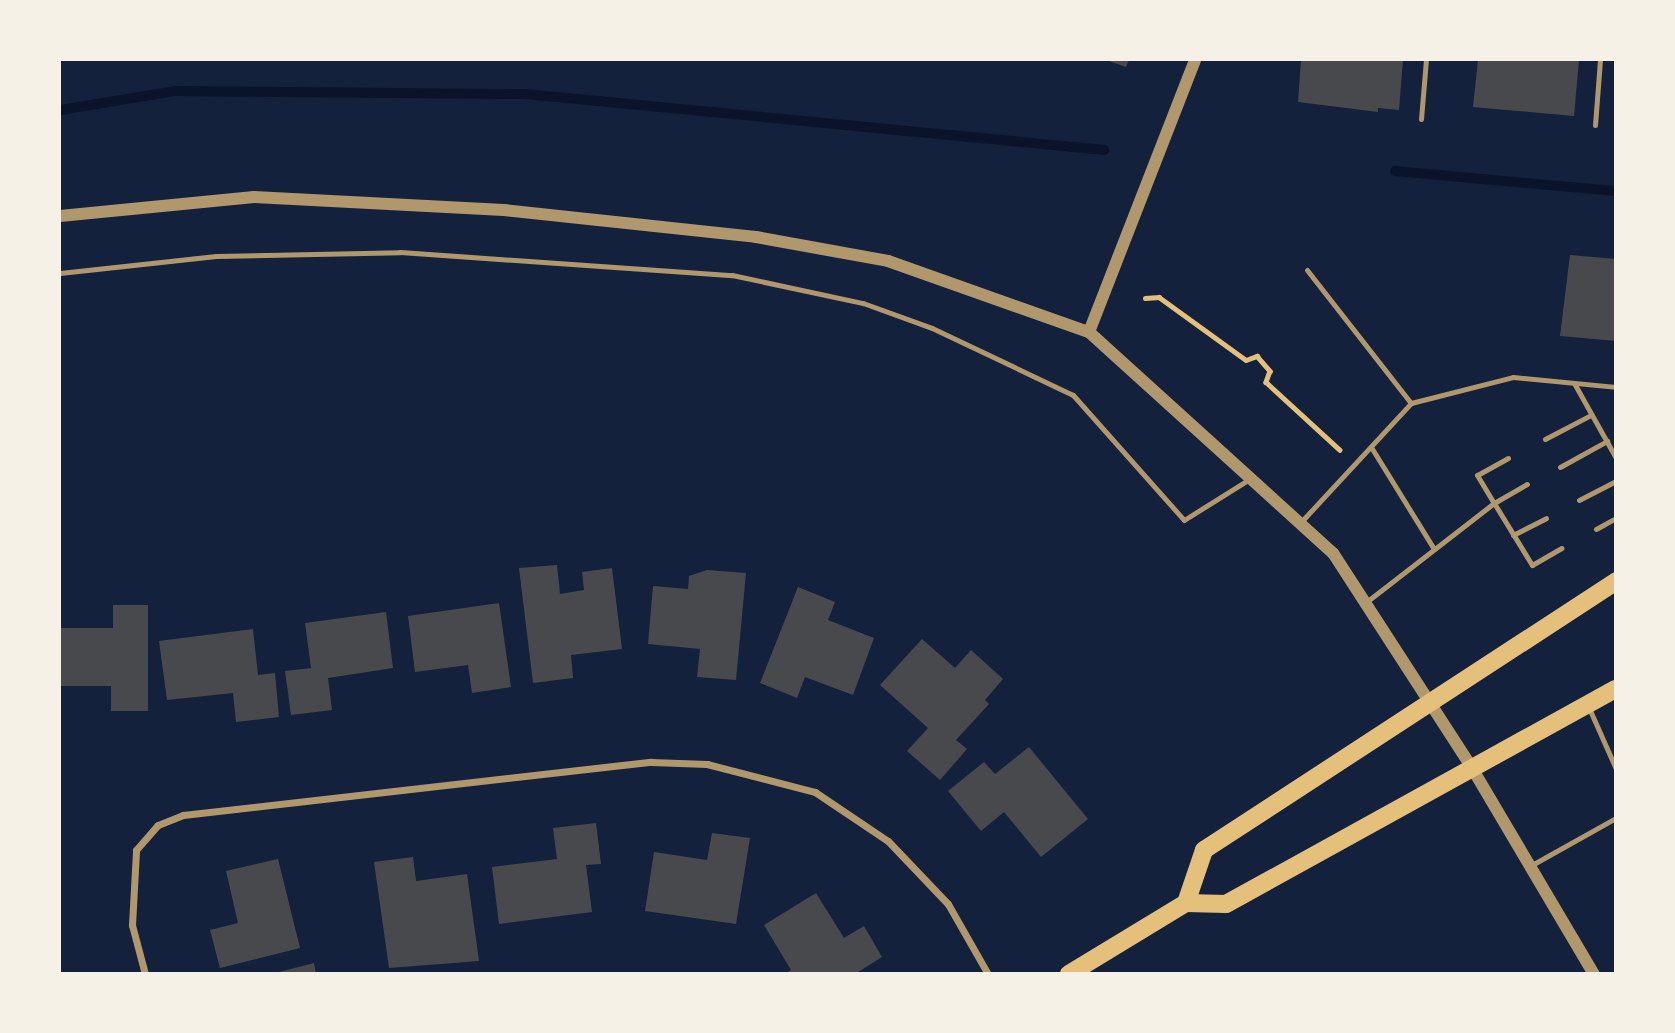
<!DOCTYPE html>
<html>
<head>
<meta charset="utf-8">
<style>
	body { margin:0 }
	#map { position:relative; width:1675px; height:1033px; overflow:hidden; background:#14213d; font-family:"Space Grotesk",sans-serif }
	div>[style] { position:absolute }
	.stream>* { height:10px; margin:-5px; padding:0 5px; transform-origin:5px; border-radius:5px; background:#0b132b }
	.building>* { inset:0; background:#48494c }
	.path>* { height:4.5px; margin:-2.25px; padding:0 2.25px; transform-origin:2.25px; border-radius:2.25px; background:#e5c07b }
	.service>* { height:5px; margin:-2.5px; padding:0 2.5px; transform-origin:2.5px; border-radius:2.5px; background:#b1986c }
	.minor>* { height:7px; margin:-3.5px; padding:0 3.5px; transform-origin:3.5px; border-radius:3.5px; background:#b1986c }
	.tertiary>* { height:12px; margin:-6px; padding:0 6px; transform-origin:6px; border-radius:6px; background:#b1986c }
	.primary>* { height:18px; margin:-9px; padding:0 9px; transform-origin:9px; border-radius:9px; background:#e5c07b }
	span { translate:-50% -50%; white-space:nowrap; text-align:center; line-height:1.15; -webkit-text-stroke:5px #f6f1e7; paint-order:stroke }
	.frame { position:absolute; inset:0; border:61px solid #f6f1e7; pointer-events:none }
</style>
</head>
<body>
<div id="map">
	<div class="stream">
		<div style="left:60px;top:110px;width:118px;rotate:-9.3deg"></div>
		<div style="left:176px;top:91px;width:349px;rotate:0.5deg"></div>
		<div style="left:525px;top:94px;width:582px;rotate:5.52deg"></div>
		<div style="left:1395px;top:171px;width:222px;rotate:5.2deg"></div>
	</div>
	<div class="building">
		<div style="clip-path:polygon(1106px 60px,1129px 60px,1126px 67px)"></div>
		<div style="clip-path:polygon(1301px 60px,1403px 60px,1399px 110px,1378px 108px,1378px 112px,1298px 102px)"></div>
		<div style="clip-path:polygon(1478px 60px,1579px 60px,1574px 116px,1473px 107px)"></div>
		<div style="clip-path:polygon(1570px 255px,1616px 259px,1616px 341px,1560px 336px)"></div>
		<div style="clip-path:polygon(557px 565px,560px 594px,584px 590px,582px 572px,612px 568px,622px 649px,571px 655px,573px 678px,533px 683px,519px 568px)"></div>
		<div style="clip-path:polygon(707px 570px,746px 573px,736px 680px,697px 677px,700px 649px,648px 644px,653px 586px,688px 589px,689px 576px)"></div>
		<div style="clip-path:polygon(798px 587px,835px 602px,828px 620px,874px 638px,853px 695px,805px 677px,797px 698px,760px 683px)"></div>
		<div style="clip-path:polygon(499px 603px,511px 687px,472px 693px,468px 665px,415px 672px,408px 616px)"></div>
		<div style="clip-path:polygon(113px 605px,148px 605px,148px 711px,111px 711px,111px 686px,60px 686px,60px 628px,113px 628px)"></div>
		<div style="clip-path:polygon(386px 612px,393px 668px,328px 678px,332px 710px,291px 715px,285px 671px,311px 668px,305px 623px)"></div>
		<div style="clip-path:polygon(253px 629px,258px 675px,275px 673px,279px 717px,236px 722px,233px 693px,167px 700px,159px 641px)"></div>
		<div style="clip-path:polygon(922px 639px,955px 668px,971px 650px,1003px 679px,985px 700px,989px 704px,956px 740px,967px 749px,940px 780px,907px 751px,928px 728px,880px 685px)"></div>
		<div style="clip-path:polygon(1029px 747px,1088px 819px,1041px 857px,1004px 812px,981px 831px,948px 791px,984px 762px,995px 774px)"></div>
		<div style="clip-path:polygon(596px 823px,601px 864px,586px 865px,592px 912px,499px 924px,492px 867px,557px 859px,553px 828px)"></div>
		<div style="clip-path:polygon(712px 833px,750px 838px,736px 924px,645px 911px,654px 852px,707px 860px)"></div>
		<div style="clip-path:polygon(413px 857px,416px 881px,467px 874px,479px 961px,389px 968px,374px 862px)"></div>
		<div style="clip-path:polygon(278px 859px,300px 948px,220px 968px,210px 930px,238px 923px,226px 871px)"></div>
		<div style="clip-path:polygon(816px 893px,844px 938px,864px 926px,882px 957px,855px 974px,784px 974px,791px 970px,764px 925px)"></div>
		<div style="clip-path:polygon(314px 963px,316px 974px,275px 974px,275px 973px)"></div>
	</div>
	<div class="path">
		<div style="left:1145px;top:298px;width:14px;rotate:-4deg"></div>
		<div style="left:1159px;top:297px;width:107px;rotate:35.9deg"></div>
		<div style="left:1246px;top:360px;width:12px;rotate:-20deg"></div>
		<div style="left:1257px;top:356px;width:20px;rotate:49deg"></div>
		<div style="left:1270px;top:371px;width:12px;rotate:110deg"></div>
		<div style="left:1266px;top:382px;width:100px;rotate:42.6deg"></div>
	</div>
	<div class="service">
		<div style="left:1421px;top:119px;width:59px;rotate:-85.2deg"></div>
		<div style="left:1595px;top:125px;width:65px;rotate:-85.6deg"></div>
		<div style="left:1307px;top:270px;width:169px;rotate:52deg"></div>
		<div style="left:60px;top:273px;width:157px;rotate:-6.2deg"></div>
		<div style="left:216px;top:256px;width:184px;rotate:-1.2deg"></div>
		<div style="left:400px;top:252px;width:333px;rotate:4deg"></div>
		<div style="left:732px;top:275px;width:134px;rotate:12.1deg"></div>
		<div style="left:863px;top:303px;width:73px;rotate:19.9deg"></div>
		<div style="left:932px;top:328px;width:156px;rotate:25.4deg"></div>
		<div style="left:1073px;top:395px;width:167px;rotate:48.4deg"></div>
		<div style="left:1184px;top:520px;width:79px;rotate:-32.1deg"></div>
		<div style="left:1574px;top:383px;width:86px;rotate:60.8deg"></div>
		<div style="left:1545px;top:439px;width:52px;rotate:-27.6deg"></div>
		<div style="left:1371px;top:447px;width:120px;rotate:58.3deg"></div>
		<div style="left:1508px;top:458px;width:35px;rotate:151deg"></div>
		<div style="left:1477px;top:475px;width:33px;rotate:59deg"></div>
		<div style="left:1494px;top:503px;width:73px;rotate:58.5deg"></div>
		<div style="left:1532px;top:565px;width:34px;rotate:-30deg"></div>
		<div style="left:1560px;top:467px;width:54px;rotate:-29deg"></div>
		<div style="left:1579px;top:500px;width:42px;rotate:-27.2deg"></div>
		<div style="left:1300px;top:523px;width:163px;rotate:-47.2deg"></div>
		<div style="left:1411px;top:403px;width:105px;rotate:-14.3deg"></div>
		<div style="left:1513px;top:377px;width:103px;rotate:5.5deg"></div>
		<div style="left:1596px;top:529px;width:23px;rotate:-29deg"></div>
		<div style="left:1513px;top:535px;width:37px;rotate:-27deg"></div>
		<div style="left:1365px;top:603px;width:163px;rotate:-37.8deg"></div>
		<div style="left:1494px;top:503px;width:38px;rotate:-30deg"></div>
		<div style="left:1589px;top:708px;width:67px;rotate:66.1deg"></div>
		<div style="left:1530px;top:866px;width:98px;rotate:-29.2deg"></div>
	</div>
	<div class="minor">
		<div style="left:145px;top:974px;width:51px;rotate:-104.9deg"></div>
		<div style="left:132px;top:925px;width:75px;rotate:-86.9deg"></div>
		<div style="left:136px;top:850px;width:33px;rotate:-49deg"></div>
		<div style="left:158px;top:825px;width:27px;rotate:-22deg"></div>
		<div style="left:183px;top:815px;width:471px;rotate:-6.5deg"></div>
		<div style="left:651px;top:762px;width:56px;rotate:2deg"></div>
		<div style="left:707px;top:764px;width:112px;rotate:14.5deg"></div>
		<div style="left:815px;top:792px;width:88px;rotate:33.9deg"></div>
		<div style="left:888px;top:841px;width:87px;rotate:46.4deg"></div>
		<div style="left:948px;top:904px;width:81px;rotate:60.3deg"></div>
	</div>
	<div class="tertiary">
		<div style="left:60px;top:216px;width:195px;rotate:-5.6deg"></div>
		<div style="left:254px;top:197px;width:250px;rotate:3deg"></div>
		<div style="left:504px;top:210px;width:253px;rotate:6.1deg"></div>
		<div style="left:756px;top:237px;width:134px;rotate:10.3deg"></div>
		<div style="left:888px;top:261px;width:213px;rotate:19.5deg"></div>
		<div style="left:1089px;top:332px;width:329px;rotate:42.2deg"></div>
		<div style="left:1333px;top:553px;width:256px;rotate:57.1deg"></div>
		<div style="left:1472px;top:768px;width:239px;rotate:59.4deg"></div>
		<div style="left:1089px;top:332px;width:292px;rotate:-68.7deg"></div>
	</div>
	<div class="primary">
		<div style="left:1186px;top:903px;width:56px;rotate:-71.2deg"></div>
		<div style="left:1204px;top:850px;width:492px;rotate:-33.1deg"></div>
		<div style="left:1069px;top:974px;width:137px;rotate:-31.3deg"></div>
		<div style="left:1186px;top:903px;width:40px;rotate:1.4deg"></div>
		<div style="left:1226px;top:904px;width:445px;rotate:-28.9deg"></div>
	</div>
	<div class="frame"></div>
</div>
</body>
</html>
